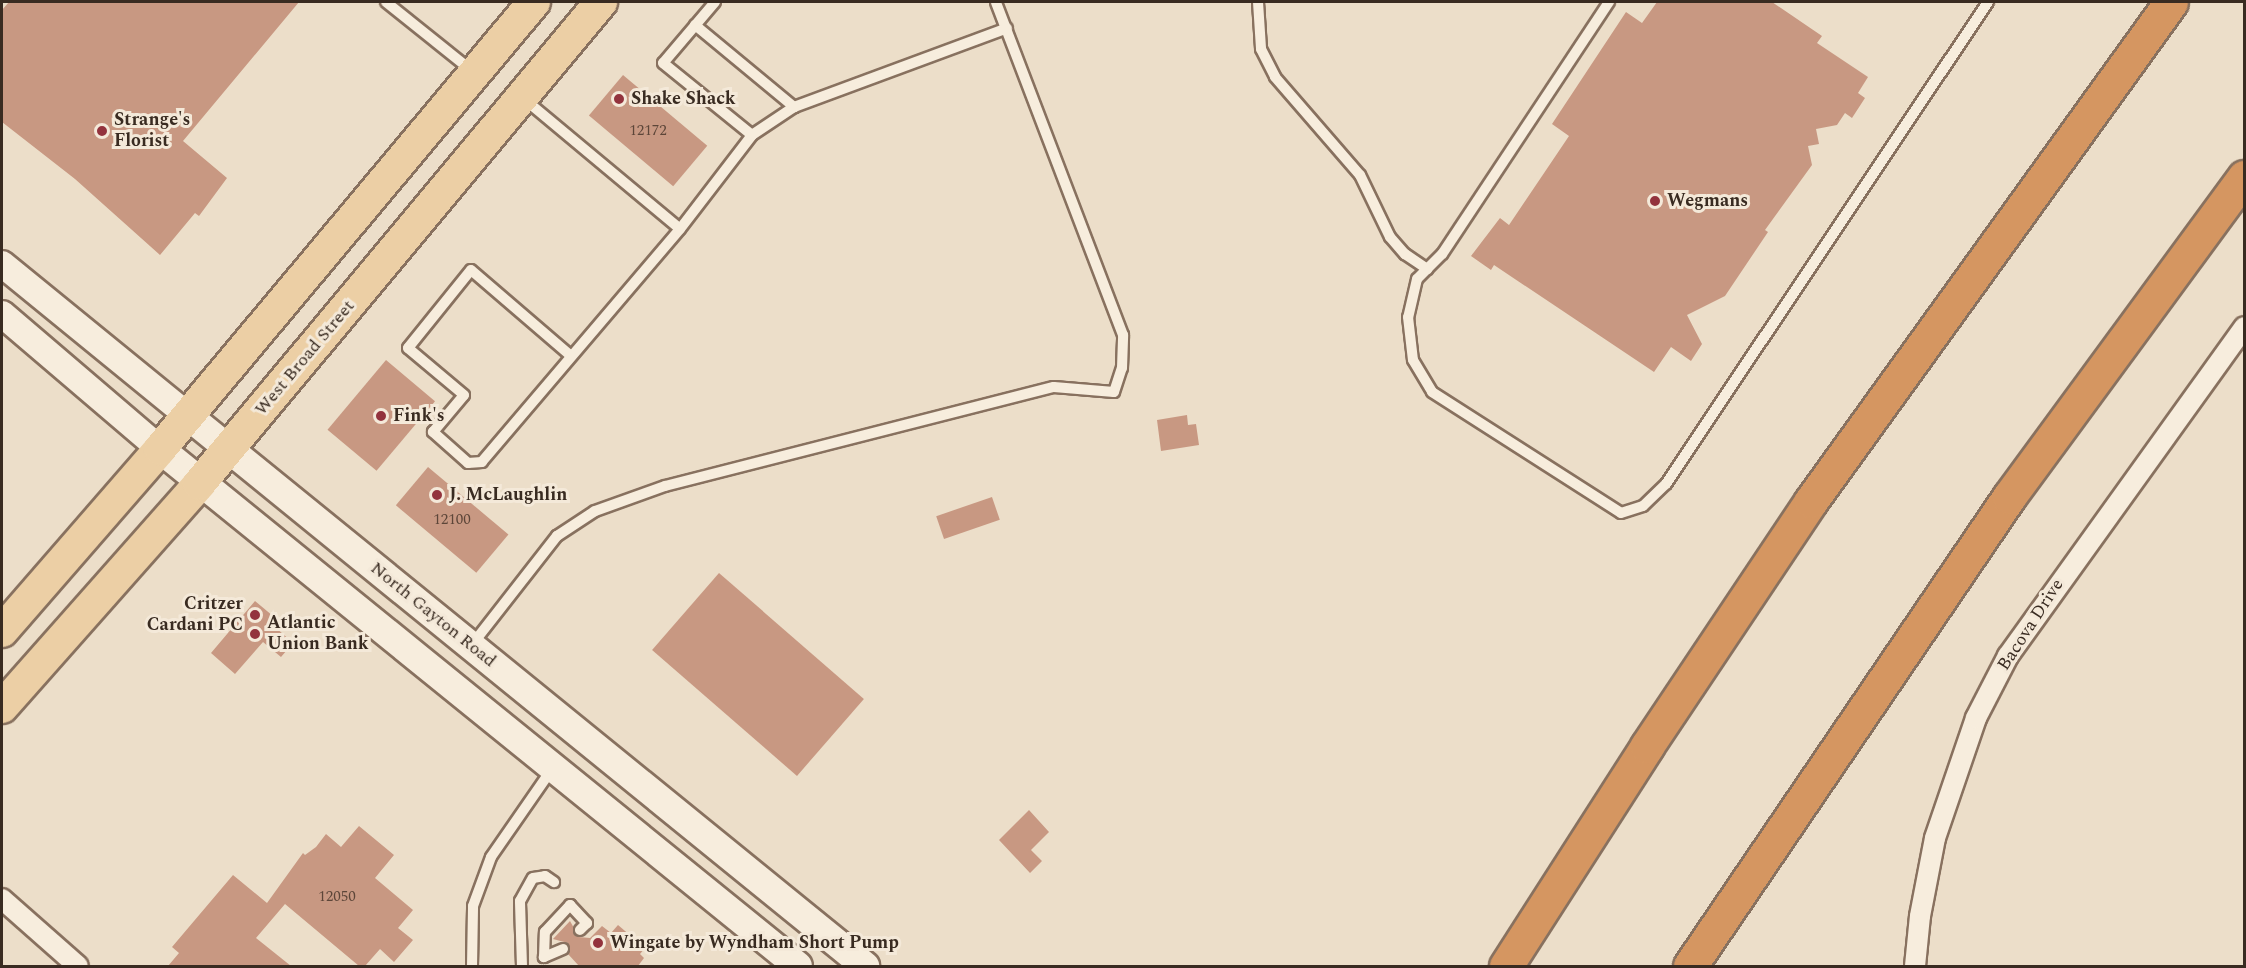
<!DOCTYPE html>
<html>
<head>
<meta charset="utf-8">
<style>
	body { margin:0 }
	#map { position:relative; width:2246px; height:968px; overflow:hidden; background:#ecdec9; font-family:Spectral,serif }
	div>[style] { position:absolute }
	.building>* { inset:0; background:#c89882; transform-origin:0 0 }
	.roads { filter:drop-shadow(2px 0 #88715f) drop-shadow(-2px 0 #88715f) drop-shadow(0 2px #88715f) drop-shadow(0 -2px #88715f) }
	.service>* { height:10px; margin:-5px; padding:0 5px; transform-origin:5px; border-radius:5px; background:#f7eddd }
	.minor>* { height:20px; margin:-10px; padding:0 10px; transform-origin:10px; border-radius:10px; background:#f7eddd }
	.tertiary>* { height:26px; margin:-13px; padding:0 13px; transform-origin:13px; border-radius:13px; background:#f7eddd }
	.secondary>* { height:28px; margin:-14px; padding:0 14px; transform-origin:14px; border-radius:14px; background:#f7eddd }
	.primary>* { height:32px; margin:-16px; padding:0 16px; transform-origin:16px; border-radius:16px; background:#eccfa5 }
	.motorway>* { height:33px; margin:-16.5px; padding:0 16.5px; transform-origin:16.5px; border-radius:16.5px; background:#d59661 }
	.dots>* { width:16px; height:16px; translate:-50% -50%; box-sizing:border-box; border:3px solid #f4e9d9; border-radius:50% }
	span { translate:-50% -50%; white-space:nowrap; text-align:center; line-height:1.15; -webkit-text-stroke:6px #f4e9d9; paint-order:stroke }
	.number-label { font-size:15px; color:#5d4639 }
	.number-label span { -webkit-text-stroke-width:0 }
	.poi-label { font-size:18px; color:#392b21; font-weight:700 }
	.left { translate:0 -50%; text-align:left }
	.right { translate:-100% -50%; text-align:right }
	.street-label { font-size:18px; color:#392b21 }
	.frame { position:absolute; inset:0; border:3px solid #392b21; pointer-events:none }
</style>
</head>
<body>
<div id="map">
	<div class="building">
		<div style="clip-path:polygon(9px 2px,299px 2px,183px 141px,227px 178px,199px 216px,195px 213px,160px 255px,75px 179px,2px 122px,2px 10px)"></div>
		<div style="clip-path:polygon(1657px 2px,1772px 2px,1822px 36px,1817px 43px,1868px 77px,1858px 93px,1865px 98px,1852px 118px,1845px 113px,1837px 125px,1816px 129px,1819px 144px,1808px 146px,1812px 165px,1765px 230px,1768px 232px,1725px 296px,1687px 315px,1702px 344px,1691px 361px,1671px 347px,1654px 372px,1494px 265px,1491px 270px,1471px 256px,1500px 218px,1509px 225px,1569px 136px,1552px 124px,1626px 12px,1642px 23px)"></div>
		<div style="left:623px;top:75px;width:110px;height:53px;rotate:40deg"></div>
		<div style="left:386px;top:360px;width:64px;height:91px;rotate:40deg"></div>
		<div style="clip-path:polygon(1187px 415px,1188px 425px,1196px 424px,1199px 445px,1161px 451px,1157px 420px)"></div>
		<div style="left:428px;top:467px;width:105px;height:50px;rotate:40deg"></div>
		<div style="left:992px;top:497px;width:24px;height:59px;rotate:71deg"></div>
		<div style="left:719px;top:573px;width:192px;height:102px;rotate:41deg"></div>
		<div style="clip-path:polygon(255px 601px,279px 621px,274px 626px,293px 643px,281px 657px,263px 642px,235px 674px,211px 653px)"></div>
		<div style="clip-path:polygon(1029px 810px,1049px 832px,1031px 850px,1042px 861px,1030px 873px,999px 840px)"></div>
		<div style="clip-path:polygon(359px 826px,394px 855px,375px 878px,413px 910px,398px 928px,413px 940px,394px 962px,380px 949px,365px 966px,359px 966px,285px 904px,256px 938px,291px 966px,168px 966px,179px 953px,172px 947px,233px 875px,267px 903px,303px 853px,305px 855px,316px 847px,326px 834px,341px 847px)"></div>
		<div style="clip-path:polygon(570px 921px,579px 937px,590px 938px,602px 926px,611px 933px,618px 925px,645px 948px,640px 954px,644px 958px,638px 966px,579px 966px,568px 954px,568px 943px,553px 939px)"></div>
	</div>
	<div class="roads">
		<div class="service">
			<div style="left:386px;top:2px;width:110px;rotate:38.7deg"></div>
			<div style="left:715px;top:2px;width:80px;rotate:130.4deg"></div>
			<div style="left:663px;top:63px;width:114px;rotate:39deg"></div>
			<div style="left:1258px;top:2px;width:47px;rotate:86.3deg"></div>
			<div style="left:1261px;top:49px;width:31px;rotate:63deg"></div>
			<div style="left:1275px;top:77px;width:130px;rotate:49.1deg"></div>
			<div style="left:1360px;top:175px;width:69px;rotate:64.2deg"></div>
			<div style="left:1390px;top:237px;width:23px;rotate:49deg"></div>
			<div style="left:1405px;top:254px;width:27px;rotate:34deg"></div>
			<div style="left:1609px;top:2px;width:302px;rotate:123.5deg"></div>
			<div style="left:1442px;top:254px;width:35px;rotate:135deg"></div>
			<div style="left:1417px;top:279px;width:39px;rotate:103deg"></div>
			<div style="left:1408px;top:317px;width:43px;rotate:83.4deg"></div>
			<div style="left:1413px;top:360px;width:37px;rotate:59deg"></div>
			<div style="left:1432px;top:392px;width:224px;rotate:32.6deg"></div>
			<div style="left:1621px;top:513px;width:23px;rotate:-18deg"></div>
			<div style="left:1643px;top:506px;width:32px;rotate:-44deg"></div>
			<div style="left:1666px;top:484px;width:580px;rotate:-56.26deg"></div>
			<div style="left:695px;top:25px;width:129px;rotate:39.6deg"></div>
			<div style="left:523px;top:98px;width:204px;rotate:39.8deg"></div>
			<div style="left:680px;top:229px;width:306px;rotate:130.4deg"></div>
			<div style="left:482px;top:462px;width:14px;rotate:176deg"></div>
			<div style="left:468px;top:463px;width:47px;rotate:-138.5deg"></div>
			<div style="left:433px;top:432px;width:48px;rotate:-50deg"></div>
			<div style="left:464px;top:395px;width:73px;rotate:-140deg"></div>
			<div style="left:408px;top:348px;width:100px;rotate:-51.1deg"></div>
			<div style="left:471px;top:270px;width:132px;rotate:40.7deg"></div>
			<div style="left:680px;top:229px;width:118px;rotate:-52.5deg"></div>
			<div style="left:752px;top:135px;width:50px;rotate:-33.7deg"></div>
			<div style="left:794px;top:107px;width:227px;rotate:-20.3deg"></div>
			<div style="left:471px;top:646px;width:140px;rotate:-52deg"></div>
			<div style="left:557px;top:536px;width:45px;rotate:-33.3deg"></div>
			<div style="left:595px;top:511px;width:74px;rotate:-19.7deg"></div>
			<div style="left:665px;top:486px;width:401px;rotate:-14.3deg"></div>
			<div style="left:1054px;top:387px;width:60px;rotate:4.8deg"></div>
			<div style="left:1114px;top:392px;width:25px;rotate:-72deg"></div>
			<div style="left:1122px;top:368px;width:33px;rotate:-88deg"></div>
			<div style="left:1123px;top:335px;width:356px;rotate:-110.9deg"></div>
			<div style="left:563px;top:949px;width:21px;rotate:157deg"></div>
			<div style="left:544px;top:957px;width:25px;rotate:-88deg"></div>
			<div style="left:545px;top:932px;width:37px;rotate:-47deg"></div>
			<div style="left:570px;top:905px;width:25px;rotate:47deg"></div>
			<div style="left:587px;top:923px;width:10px;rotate:135deg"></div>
			<div style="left:472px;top:966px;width:60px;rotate:-89deg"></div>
			<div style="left:473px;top:906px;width:52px;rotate:-69.8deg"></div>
			<div style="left:491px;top:857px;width:107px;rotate:-55.3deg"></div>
			<div style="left:522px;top:966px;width:65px;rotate:-91.8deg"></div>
			<div style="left:520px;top:901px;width:26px;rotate:-61deg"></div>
			<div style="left:533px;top:878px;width:12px;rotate:-9deg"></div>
			<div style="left:545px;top:876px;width:11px;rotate:34deg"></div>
		</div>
		<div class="minor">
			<div style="left:2px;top:899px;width:101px;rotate:41.4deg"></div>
			<div style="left:1915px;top:966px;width:50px;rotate:-84.3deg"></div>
			<div style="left:1920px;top:916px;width:79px;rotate:-79.1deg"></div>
			<div style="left:1935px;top:838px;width:127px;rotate:-71.1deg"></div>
			<div style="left:1976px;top:718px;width:70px;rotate:-62.7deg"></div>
			<div style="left:2008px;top:656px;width:405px;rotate:-54.3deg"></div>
		</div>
		<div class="tertiary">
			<div style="left:2px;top:264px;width:239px;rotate:39.2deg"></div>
			<div style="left:2px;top:314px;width:208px;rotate:40.5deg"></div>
		</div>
		<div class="secondary">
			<div style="left:187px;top:415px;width:874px;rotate:39.1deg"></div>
			<div style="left:160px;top:449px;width:821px;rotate:39.02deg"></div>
		</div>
		<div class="primary">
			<div style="left:2px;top:631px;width:241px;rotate:-49deg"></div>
			<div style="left:160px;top:449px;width:583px;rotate:-50.08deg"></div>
			<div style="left:2px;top:707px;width:298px;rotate:-48.5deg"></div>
			<div style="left:199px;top:484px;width:628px;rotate:-50.17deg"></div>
		</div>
		<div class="motorway">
			<div style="left:1506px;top:966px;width:261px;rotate:-57.3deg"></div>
			<div style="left:1647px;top:746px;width:295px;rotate:-56.2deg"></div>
			<div style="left:1811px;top:501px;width:615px;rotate:-54.19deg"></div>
			<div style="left:1690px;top:966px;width:567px;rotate:-55.78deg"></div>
			<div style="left:2009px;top:497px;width:397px;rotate:-53.7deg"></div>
		</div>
	</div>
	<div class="dots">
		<div style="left:619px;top:99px;background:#93333d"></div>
		<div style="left:102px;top:131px;background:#93333d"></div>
		<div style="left:1655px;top:201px;background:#93333d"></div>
		<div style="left:381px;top:416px;background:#93333d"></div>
		<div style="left:437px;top:495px;background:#93333d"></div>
		<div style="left:255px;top:615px;background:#93333d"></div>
		<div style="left:255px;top:634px;background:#93333d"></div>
		<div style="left:598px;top:943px;background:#93333d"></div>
	</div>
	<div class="number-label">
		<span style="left:648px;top:131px">12172</span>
		<span style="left:452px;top:520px">12100</span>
		<span style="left:337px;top:897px">12050</span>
	</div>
	<div class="poi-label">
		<span class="left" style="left:631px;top:99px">Shake Shack</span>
		<span class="left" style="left:114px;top:131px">Strange's<br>Florist</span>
		<span class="left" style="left:1667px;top:201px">Wegmans</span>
		<span class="left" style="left:393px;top:416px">Fink's</span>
		<span class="left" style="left:449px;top:495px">J. McLaughlin</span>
		<span class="right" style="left:243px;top:615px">Critzer<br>Cardani PC</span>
		<span class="left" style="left:267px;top:634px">Atlantic<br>Union Bank</span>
		<span class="left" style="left:610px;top:943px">Wingate by Wyndham Short Pump</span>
	</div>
	<div class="street-label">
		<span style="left:305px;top:358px;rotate:-50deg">West Broad Street</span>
		<span style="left:433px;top:615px;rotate:39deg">North Gayton Road</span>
		<span style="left:2031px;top:625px;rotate:-57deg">Bacova Drive</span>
	</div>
	<div class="frame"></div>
</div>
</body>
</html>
